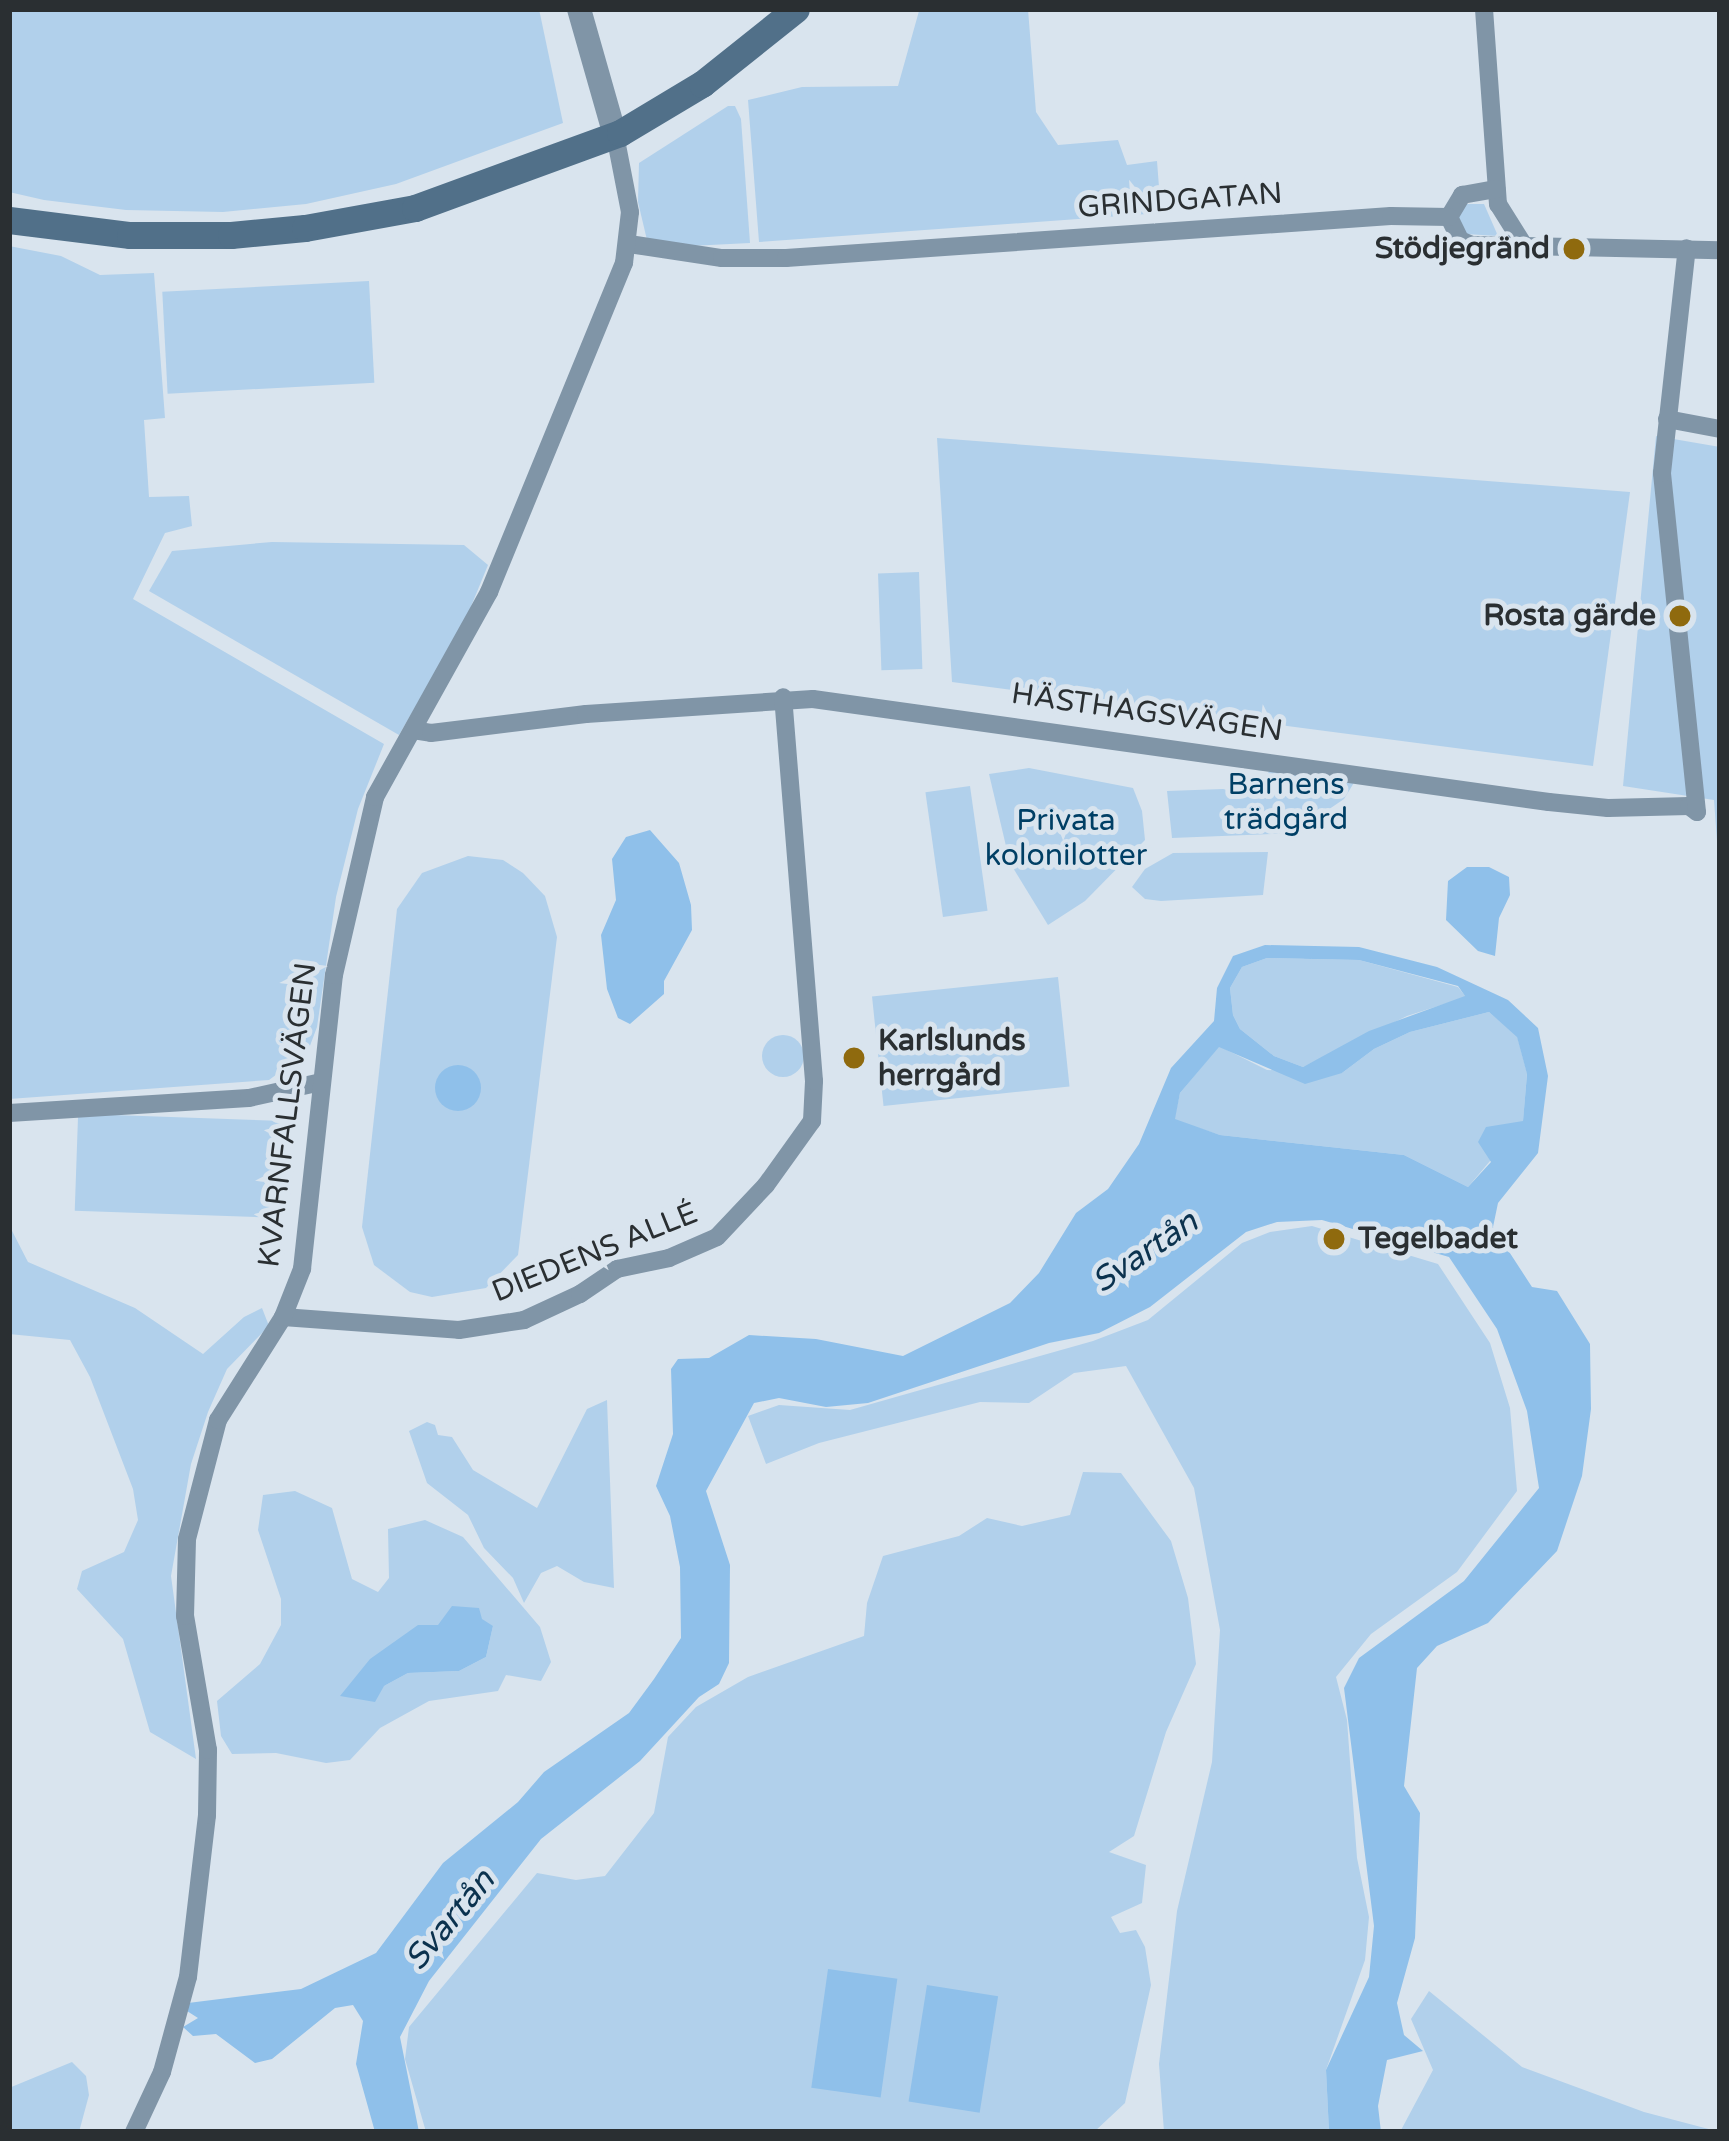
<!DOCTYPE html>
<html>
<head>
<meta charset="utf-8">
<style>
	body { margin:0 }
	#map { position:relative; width:1729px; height:2141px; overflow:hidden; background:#d9e4ee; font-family:"Varela Round",sans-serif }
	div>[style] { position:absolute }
	.green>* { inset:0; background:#b1d0eb; transform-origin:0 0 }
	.round { border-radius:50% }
	.water>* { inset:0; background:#8fc0ea; transform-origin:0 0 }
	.minor>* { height:18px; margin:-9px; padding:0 9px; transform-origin:9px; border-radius:9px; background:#8095a7 }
	.tertiary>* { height:24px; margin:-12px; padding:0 12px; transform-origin:12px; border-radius:12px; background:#8095a7 }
	.secondary>* { height:27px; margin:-13.5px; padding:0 13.5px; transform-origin:13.5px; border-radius:13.5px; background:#517089 }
	.dots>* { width:33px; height:33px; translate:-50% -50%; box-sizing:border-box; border:6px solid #d9e4ee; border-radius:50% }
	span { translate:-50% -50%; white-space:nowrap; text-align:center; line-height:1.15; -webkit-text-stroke:10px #d9e4ee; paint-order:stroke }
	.street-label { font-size:30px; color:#2a2f32 }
	.poi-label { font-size:30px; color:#2a2f32; font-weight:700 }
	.right { translate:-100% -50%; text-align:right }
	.left { translate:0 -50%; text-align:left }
	.park-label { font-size:30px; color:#003f65 }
	.water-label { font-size:33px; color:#0b324e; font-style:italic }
	.frame { position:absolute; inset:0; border:12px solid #2a2f32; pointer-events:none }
</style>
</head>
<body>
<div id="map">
	<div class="green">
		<div style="clip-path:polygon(9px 9px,539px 9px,563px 123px,396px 184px,306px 204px,223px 212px,126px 210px,44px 200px,9px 192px)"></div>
		<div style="clip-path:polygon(1028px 9px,1036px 112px,1058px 145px,1118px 140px,1127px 165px,1157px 161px,1161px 213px,759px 242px,748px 100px,802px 87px,898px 86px,919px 11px)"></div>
		<div style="clip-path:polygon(728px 106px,735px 106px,741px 119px,750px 243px,690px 246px,647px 240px,638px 202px,639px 163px)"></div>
		<div style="clip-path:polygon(1465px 204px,1484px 204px,1498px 236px,1466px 234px,1456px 215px)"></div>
		<div style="clip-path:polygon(9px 246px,61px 256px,100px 275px,154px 273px,165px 418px,144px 420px,149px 497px,189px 496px,192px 526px,165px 533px,133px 599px,384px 744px,358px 809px,336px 897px,317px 1027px,308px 1051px,269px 1080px,9px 1099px)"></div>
		<div style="left:369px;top:281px;width:102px;height:207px;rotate:87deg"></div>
		<div style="clip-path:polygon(1656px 436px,1720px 447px,1720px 882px,1714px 800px,1623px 786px)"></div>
		<div style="clip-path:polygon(937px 438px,1630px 492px,1593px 766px,952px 682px)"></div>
		<div style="clip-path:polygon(272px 542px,464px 545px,488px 565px,465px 621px,399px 735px,149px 591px,172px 551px)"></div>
		<div style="left:919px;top:572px;width:97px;height:41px;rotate:88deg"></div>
		<div style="clip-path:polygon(1029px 768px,1133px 788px,1142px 811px,1145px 840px,1085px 901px,1048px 925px,1010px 863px,989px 774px)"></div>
		<div style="clip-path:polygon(1270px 770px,1355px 781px,1344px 799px,1294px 833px,1172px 838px,1167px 791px,1223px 789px,1253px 796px)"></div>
		<div style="left:970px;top:786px;width:126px;height:45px;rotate:82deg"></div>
		<div style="clip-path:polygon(1268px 852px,1263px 895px,1161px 901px,1145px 899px,1132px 887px,1145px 869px,1173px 853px)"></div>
		<div style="clip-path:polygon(468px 856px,503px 860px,523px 873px,545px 896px,557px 937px,518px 1255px,486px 1288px,432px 1297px,410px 1292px,374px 1265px,362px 1227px,397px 909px,422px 873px)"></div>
		<div style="clip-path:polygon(1267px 958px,1359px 960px,1458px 987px,1466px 997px,1407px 1016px,1303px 1067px,1274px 1056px,1240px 1029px,1233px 1015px,1230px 988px,1242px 967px)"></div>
		<div style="left:1058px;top:977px;width:110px;height:187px;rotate:84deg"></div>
		<div style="clip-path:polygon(1489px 1012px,1517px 1036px,1527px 1073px,1523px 1122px,1468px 1187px,1404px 1155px,1220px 1135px,1174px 1120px,1180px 1093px,1219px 1046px,1267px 1070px,1342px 1073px,1374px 1049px,1410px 1032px)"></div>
		<div class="round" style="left:762px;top:1035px;width:42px;height:42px"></div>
		<div style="left:283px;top:1121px;width:97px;height:205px;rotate:92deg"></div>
		<div style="clip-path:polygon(9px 1225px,28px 1262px,135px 1308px,203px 1354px,244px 1317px,262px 1308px,269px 1326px,227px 1369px,208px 1412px,191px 1464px,171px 1576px,196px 1759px,150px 1732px,123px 1639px,77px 1589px,82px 1571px,124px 1552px,138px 1520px,133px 1489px,90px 1377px,70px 1340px,9px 1334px)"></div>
		<div style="clip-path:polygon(1312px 1226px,1438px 1264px,1490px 1343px,1510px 1408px,1517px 1491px,1457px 1572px,1371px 1634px,1336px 1677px,1347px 1720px,1357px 1858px,1369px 1917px,1365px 1960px,1326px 2070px,1329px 2132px,1164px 2132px,1159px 2064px,1177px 1911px,1212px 1762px,1220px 1630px,1194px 1488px,1126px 1366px,1074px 1373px,1029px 1403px,980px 1402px,819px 1443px,766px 1464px,748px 1416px,779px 1405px,850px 1410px,1093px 1341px,1148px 1320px,1242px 1243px,1270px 1232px)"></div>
		<div style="clip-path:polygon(607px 1400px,614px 1588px,584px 1582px,557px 1566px,541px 1573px,524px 1603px,513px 1578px,484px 1548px,468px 1515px,427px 1483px,409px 1431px,427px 1422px,435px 1425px,438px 1435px,452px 1437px,473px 1470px,537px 1508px,587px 1409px)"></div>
		<div style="clip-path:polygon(1083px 1472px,1121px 1473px,1171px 1541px,1188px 1598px,1196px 1664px,1166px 1732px,1134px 1836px,1109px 1852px,1146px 1865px,1142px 1903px,1111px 1917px,1120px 1933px,1136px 1930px,1145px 1947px,1151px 1985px,1125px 2103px,1094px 2132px,426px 2132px,405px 2059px,409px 2027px,537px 1873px,576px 1880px,605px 1876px,654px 1813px,668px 1737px,696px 1707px,748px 1677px,864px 1636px,867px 1603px,883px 1556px,959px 1536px,987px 1518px,1022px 1526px,1070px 1515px)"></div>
		<div style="clip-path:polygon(evenodd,295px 1491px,332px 1508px,352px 1579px,378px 1592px,389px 1578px,388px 1529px,425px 1520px,463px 1537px,540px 1627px,551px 1662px,541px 1681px,506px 1675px,498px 1691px,429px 1701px,380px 1728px,350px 1760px,326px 1763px,276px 1753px,232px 1754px,221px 1736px,217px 1701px,260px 1664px,281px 1625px,281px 1599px,258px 1530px,263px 1495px,295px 1491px,438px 1625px,493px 1626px,486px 1657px,459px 1671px,408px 1673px,384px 1686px,438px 1625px)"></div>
		<div style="clip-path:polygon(1429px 1991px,1522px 2067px,1644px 2112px,1720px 2132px,1400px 2132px,1433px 2070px,1411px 2019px)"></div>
		<div style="clip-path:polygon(72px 2062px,86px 2076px,89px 2095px,79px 2132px,9px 2132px,9px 2088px)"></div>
	</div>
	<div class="water">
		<div style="clip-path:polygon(650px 830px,679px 863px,691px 905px,692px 930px,664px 981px,664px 994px,630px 1024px,618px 1018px,607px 989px,601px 935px,616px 900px,612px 859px,626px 837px)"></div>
		<div style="clip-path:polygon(1467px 867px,1489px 867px,1509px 877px,1510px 895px,1499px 918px,1495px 956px,1478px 951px,1446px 920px,1448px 881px)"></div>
		<div style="clip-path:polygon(evenodd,1265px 945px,1359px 947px,1437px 967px,1508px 1000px,1538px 1028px,1548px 1076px,1538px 1153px,1498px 1203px,1493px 1227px,1532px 1287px,1557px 1291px,1590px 1344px,1591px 1409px,1582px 1476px,1557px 1551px,1488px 1623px,1437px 1646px,1417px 1668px,1404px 1786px,1420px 1813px,1415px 1938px,1397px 2003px,1404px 2035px,1423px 2051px,1387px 2060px,1378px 2106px,1381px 2132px,1329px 2132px,1326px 2070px,1369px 1977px,1374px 1926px,1344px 1688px,1359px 1658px,1464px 1581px,1539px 1488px,1527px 1411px,1497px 1329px,1449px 1257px,1322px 1220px,1277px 1222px,1246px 1232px,1150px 1307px,1099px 1333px,1049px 1343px,868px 1403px,826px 1407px,779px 1398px,754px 1403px,706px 1491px,730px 1565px,729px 1663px,719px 1684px,699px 1697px,640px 1761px,541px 1839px,429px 1981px,400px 2037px,419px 2132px,375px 2132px,356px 2064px,363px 2021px,353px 2005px,335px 2008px,272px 2059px,255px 2063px,216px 2034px,193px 2036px,183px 2027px,198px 2018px,187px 2011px,188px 2003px,301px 1989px,376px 1953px,443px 1863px,518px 1802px,544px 1772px,629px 1713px,654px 1679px,681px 1638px,680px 1567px,670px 1516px,656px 1486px,673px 1434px,671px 1369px,678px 1359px,709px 1358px,749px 1335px,816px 1339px,903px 1356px,1010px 1303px,1039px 1273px,1076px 1213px,1108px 1189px,1139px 1144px,1171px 1068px,1214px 1021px,1217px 988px,1233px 956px,1265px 945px,1267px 958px,1359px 960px,1458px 986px,1465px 996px,1369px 1031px,1303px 1067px,1274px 1056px,1240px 1029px,1233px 1015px,1230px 988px,1242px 967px,1267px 958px,1265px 945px,1489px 1012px,1517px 1037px,1527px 1074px,1523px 1121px,1486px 1127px,1478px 1142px,1491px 1162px,1468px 1187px,1404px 1155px,1220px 1135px,1175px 1119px,1180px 1093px,1219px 1047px,1305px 1084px,1342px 1073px,1374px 1049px,1410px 1032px,1489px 1012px)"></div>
		<div class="round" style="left:435px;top:1065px;width:46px;height:46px"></div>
		<div style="clip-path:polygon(452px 1606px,479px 1608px,482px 1619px,493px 1626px,486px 1657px,459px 1671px,408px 1673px,384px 1686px,375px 1702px,340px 1696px,370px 1659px,418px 1625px,438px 1625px)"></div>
		<div style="left:828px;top:1969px;width:70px;height:120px;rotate:8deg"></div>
		<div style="left:927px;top:1985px;width:72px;height:118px;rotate:9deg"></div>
	</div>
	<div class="minor">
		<div style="left:1484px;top:9px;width:196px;rotate:85.9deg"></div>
		<div style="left:1498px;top:204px;width:51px;rotate:57.9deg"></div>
		<div style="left:1449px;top:217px;width:25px;rotate:64deg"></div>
		<div style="left:1460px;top:240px;width:13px;rotate:23deg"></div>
		<div style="left:1472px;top:245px;width:248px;rotate:1.2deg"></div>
		<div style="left:1449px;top:217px;width:26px;rotate:-59deg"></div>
		<div style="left:1462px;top:195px;width:35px;rotate:-10deg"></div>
		<div style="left:629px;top:244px;width:94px;rotate:8.6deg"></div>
		<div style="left:722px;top:258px;width:64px"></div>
		<div style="left:786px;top:258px;width:606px;rotate:-3.97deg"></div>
		<div style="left:1391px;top:216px;width:58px;rotate:1deg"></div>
		<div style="left:1667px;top:419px;width:54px;rotate:10.7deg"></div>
		<div style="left:413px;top:730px;width:18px;rotate:9deg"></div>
		<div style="left:431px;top:733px;width:156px;rotate:-7deg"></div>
		<div style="left:586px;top:714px;width:227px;rotate:-3.8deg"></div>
		<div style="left:813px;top:699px;width:743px;rotate:7.97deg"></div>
		<div style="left:1549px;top:802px;width:59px;rotate:5.8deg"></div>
		<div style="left:1608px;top:808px;width:81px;rotate:-1.4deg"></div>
		<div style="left:1689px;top:806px;width:10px;rotate:37deg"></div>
		<div style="left:1697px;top:812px;width:341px;rotate:-95.9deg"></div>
		<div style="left:1662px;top:473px;width:226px;rotate:-83.7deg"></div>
		<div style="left:9px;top:1113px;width:240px;rotate:-3.6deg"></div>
		<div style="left:249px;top:1098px;width:74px;rotate:-12.5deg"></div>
		<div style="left:283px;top:1317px;width:176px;rotate:4.2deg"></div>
		<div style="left:459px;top:1330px;width:66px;rotate:-8.7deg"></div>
		<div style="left:524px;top:1320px;width:62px;rotate:-24.9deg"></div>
		<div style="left:580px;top:1294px;width:45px;rotate:-34deg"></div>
		<div style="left:617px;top:1269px;width:53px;rotate:-11.9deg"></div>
		<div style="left:669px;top:1258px;width:52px;rotate:-23.6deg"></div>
		<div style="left:717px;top:1237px;width:71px;rotate:-46.7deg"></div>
		<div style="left:766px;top:1185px;width:79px;rotate:-54.3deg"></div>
		<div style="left:812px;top:1121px;width:40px;rotate:-87.1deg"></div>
		<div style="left:814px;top:1081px;width:385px;rotate:-94.6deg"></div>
		<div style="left:134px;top:2132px;width:66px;rotate:-65deg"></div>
		<div style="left:162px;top:2072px;width:98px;rotate:-74.7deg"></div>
		<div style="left:188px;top:1977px;width:163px;rotate:-83.3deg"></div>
		<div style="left:207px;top:1815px;width:65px;rotate:-89.1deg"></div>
		<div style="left:208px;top:1750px;width:136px;rotate:-99.7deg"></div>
		<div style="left:185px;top:1616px;width:77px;rotate:-88.5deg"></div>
		<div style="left:187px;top:1539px;width:123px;rotate:-75.4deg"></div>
		<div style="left:218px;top:1420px;width:122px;rotate:-57.7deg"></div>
		<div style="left:283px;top:1317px;width:52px;rotate:-68.4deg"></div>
		<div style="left:302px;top:1269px;width:296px;rotate:-83.8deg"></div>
		<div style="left:334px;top:975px;width:183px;rotate:-77deg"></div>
		<div style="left:375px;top:797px;width:235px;rotate:-60.9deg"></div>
		<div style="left:489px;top:592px;width:356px;rotate:-67.7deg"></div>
		<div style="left:624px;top:263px;width:51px;rotate:-83.3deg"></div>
		<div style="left:630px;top:212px;width:78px;rotate:-101deg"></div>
	</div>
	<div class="tertiary">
		<div style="left:579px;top:9px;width:131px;rotate:74.1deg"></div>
	</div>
	<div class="secondary">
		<div style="left:9px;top:220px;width:122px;rotate:7.1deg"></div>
		<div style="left:130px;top:235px;width:101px"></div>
		<div style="left:231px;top:235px;width:74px;rotate:-5.4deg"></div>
		<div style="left:305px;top:228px;width:112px;rotate:-10.3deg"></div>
		<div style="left:415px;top:208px;width:218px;rotate:-20.1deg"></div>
		<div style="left:620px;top:133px;width:96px;rotate:-30.9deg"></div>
		<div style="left:702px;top:84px;width:120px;rotate:-38.6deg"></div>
	</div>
	<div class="dots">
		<div style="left:1574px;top:249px;background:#8f6a0e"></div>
		<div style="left:1680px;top:616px;background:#8f6a0e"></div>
		<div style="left:854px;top:1058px;background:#8f6a0e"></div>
		<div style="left:1334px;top:1239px;background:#8f6a0e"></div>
	</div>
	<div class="street-label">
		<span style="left:1180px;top:201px;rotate:-4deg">GRINDGATAN</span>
		<span style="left:1147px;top:713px;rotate:8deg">HÄSTHAGSVÄGEN</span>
		<span style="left:288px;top:1115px;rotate:-83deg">KVARNFALLSVÄGEN</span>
		<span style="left:595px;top:1253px;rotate:-22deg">DIEDENS ALLÉ</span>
	</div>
	<div class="poi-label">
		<span class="right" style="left:1550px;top:249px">Stödjegränd</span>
		<span class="right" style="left:1656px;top:616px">Rosta gärde</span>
		<span class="left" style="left:878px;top:1058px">Karlslunds<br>herrgård</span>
		<span class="left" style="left:1358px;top:1239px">Tegelbadet</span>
	</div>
	<div class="park-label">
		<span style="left:1286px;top:802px">Barnens<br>trädgård</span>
		<span style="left:1066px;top:838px">Privata<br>kolonilotter</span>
	</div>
	<div class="water-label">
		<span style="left:1145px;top:1252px;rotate:-34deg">Svartån</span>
		<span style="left:450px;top:1920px;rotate:-50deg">Svartån</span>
	</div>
	<div class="frame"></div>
</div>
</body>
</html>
